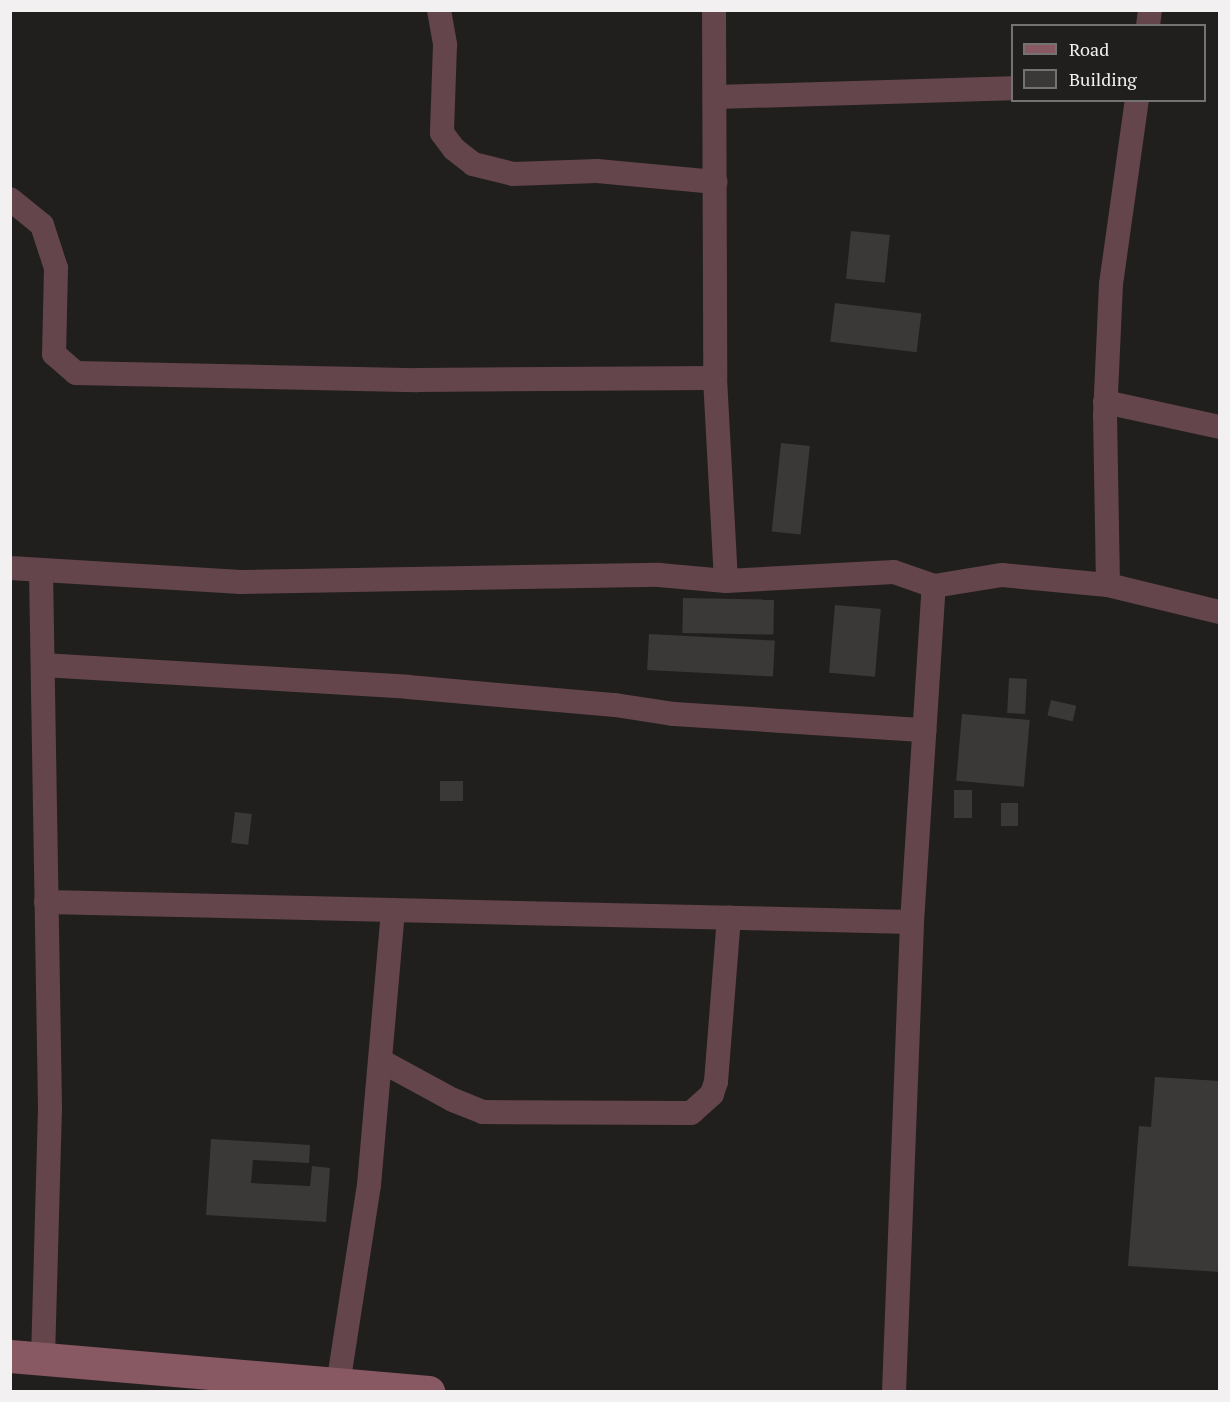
<!DOCTYPE html>
<html>
<head>
<meta charset="utf-8">
<style>
	body { margin:0 }
	#map { position:relative; width:1230px; height:1402px; overflow:hidden; background:#211e1e; font-family:"PT Serif",serif }
	div>[style] { position:absolute }
	.building>* { inset:0; background:#3b3838; transform-origin:0 0 }
	.street>* { height:24px; margin:-12px; padding:0 12px; transform-origin:12px; border-radius:12px; background:#63454b }
	.secondary>* { height:33px; margin:-16.5px; padding:0 16.5px; transform-origin:16.5px; border-radius:16.5px; background:#895963 }
	span { translate:-50% -50%; white-space:nowrap; text-align:center; line-height:1.15; -webkit-text-stroke:6px #211e1e; paint-order:stroke }
	.frame { position:absolute; inset:0; border:12px solid #f2f0f0; pointer-events:none }
	.legend { position:absolute; left:1011px; top:24px; width:195px; height:78px; box-sizing:border-box; background:#211e1e; border:2px solid #757272; margin:0; padding:8px 10px; list-style:none; font-size:18px; color:#f2f0f0 }
	.legend li { display:flex; align-items:center; gap:12px; height:30px }
	.legend b { width:30px; border:2px solid #757272 }
</style>
</head>
<body>
<div id="map">
	<div class="building">
		<div style="left:851px;top:231px;width:39px;height:48px;rotate:6deg"></div>
		<div style="left:835px;top:303px;width:87px;height:39px;rotate:7deg"></div>
		<div style="left:781px;top:443px;width:29px;height:89px;rotate:6deg"></div>
		<div style="left:683px;top:598px;width:91px;height:35px;rotate:1deg"></div>
		<div style="left:835px;top:605px;width:46px;height:68px;rotate:5deg"></div>
		<div style="left:649px;top:634px;width:126px;height:36px;rotate:3deg"></div>
		<div style="left:1009px;top:678px;width:18px;height:35px;rotate:3deg"></div>
		<div style="left:1051px;top:700px;width:26px;height:16px;rotate:13deg"></div>
		<div style="left:962px;top:714px;width:68px;height:67px;rotate:5deg"></div>
		<div style="left:440px;top:781px;width:23px;height:20px"></div>
		<div style="left:954px;top:790px;width:18px;height:28px"></div>
		<div style="left:1001px;top:803px;width:17px;height:23px"></div>
		<div style="left:235px;top:812px;width:17px;height:31px;rotate:7deg"></div>
		<div style="clip-path:polygon(1155px 1077px,1220px 1081px,1220px 1272px,1128px 1266px,1139px 1126px,1151px 1127px)"></div>
		<div style="clip-path:polygon(211px 1139px,310px 1145px,309px 1163px,253px 1160px,251px 1183px,310px 1186px,312px 1166px,330px 1168px,326px 1222px,206px 1215px)"></div>
	</div>
	<div class="street">
		<div style="left:439px;top:10px;width:36px;rotate:80deg"></div>
		<div style="left:445px;top:45px;width:88px;rotate:92deg"></div>
		<div style="left:442px;top:133px;width:20px;rotate:53deg"></div>
		<div style="left:454px;top:149px;width:24px;rotate:38deg"></div>
		<div style="left:473px;top:164px;width:41px;rotate:14deg"></div>
		<div style="left:513px;top:174px;width:84px;rotate:-2deg"></div>
		<div style="left:597px;top:171px;width:119px;rotate:5.3deg"></div>
		<div style="left:714px;top:10px;width:368px;rotate:89.8deg"></div>
		<div style="left:715px;top:378px;width:203px;rotate:86.9deg"></div>
		<div style="left:1148px;top:26px;width:16px;rotate:-83deg"></div>
		<div style="left:716px;top:97px;width:296px;rotate:-1.7deg"></div>
		<div style="left:10px;top:199px;width:41px;rotate:39.1deg"></div>
		<div style="left:42px;top:225px;width:45px;rotate:72deg"></div>
		<div style="left:56px;top:268px;width:86px;rotate:91.3deg"></div>
		<div style="left:54px;top:354px;width:29px;rotate:41deg"></div>
		<div style="left:76px;top:373px;width:341px;rotate:1.2deg"></div>
		<div style="left:417px;top:380px;width:298px;rotate:-0.4deg"></div>
		<div style="left:1105px;top:402px;width:118px;rotate:12.3deg"></div>
		<div style="left:10px;top:568px;width:231px;rotate:3.5deg"></div>
		<div style="left:241px;top:582px;width:418px;rotate:-1deg"></div>
		<div style="left:659px;top:575px;width:67px;rotate:5.1deg"></div>
		<div style="left:726px;top:581px;width:168px;rotate:-3.1deg"></div>
		<div style="left:894px;top:572px;width:42px;rotate:19.3deg"></div>
		<div style="left:934px;top:586px;width:69px;rotate:-9.2deg"></div>
		<div style="left:1002px;top:575px;width:106px;rotate:5.4deg"></div>
		<div style="left:1108px;top:585px;width:115px;rotate:13.6deg"></div>
		<div style="left:41px;top:570px;width:538px;rotate:89.04deg"></div>
		<div style="left:50px;top:1108px;width:251px;rotate:91.6deg"></div>
		<div style="left:1108px;top:585px;width:169px;rotate:-91deg"></div>
		<div style="left:1105px;top:416px;width:132px;rotate:-87.4deg"></div>
		<div style="left:1111px;top:284px;width:186px;rotate:-82deg"></div>
		<div style="left:43px;top:665px;width:366px;rotate:3.4deg"></div>
		<div style="left:408px;top:687px;width:208px;rotate:5deg"></div>
		<div style="left:615px;top:705px;width:60px;rotate:8.7deg"></div>
		<div style="left:674px;top:714px;width:251px;rotate:3.7deg"></div>
		<div style="left:46px;top:902px;width:866px;rotate:1.32deg"></div>
		<div style="left:383px;top:1062px;width:80px;rotate:28.5deg"></div>
		<div style="left:453px;top:1100px;width:32px;rotate:22deg"></div>
		<div style="left:483px;top:1112px;width:208px;rotate:0.3deg"></div>
		<div style="left:691px;top:1113px;width:28px;rotate:-42deg"></div>
		<div style="left:712px;top:1094px;width:13px;rotate:-72deg"></div>
		<div style="left:716px;top:1082px;width:165px;rotate:-85.5deg"></div>
		<div style="left:338px;top:1385px;width:202px;rotate:-81.2deg"></div>
		<div style="left:369px;top:1185px;width:276px;rotate:-85deg"></div>
		<div style="left:894px;top:1392px;width:470px;rotate:-87.8deg"></div>
		<div style="left:912px;top:922px;width:337px;rotate:-86.3deg"></div>
	</div>
	<div class="secondary">
		<div style="left:10px;top:1356px;width:420px;rotate:4.9deg"></div>
	</div>
	<div class="frame"></div>
	<ul class="legend">
	<li><b style="height:8px;background:#895963"></b>Road</li>
	<li><b style="height:16px;background:#3b3838"></b>Building</li>
	</ul>
</div>
</body>
</html>
